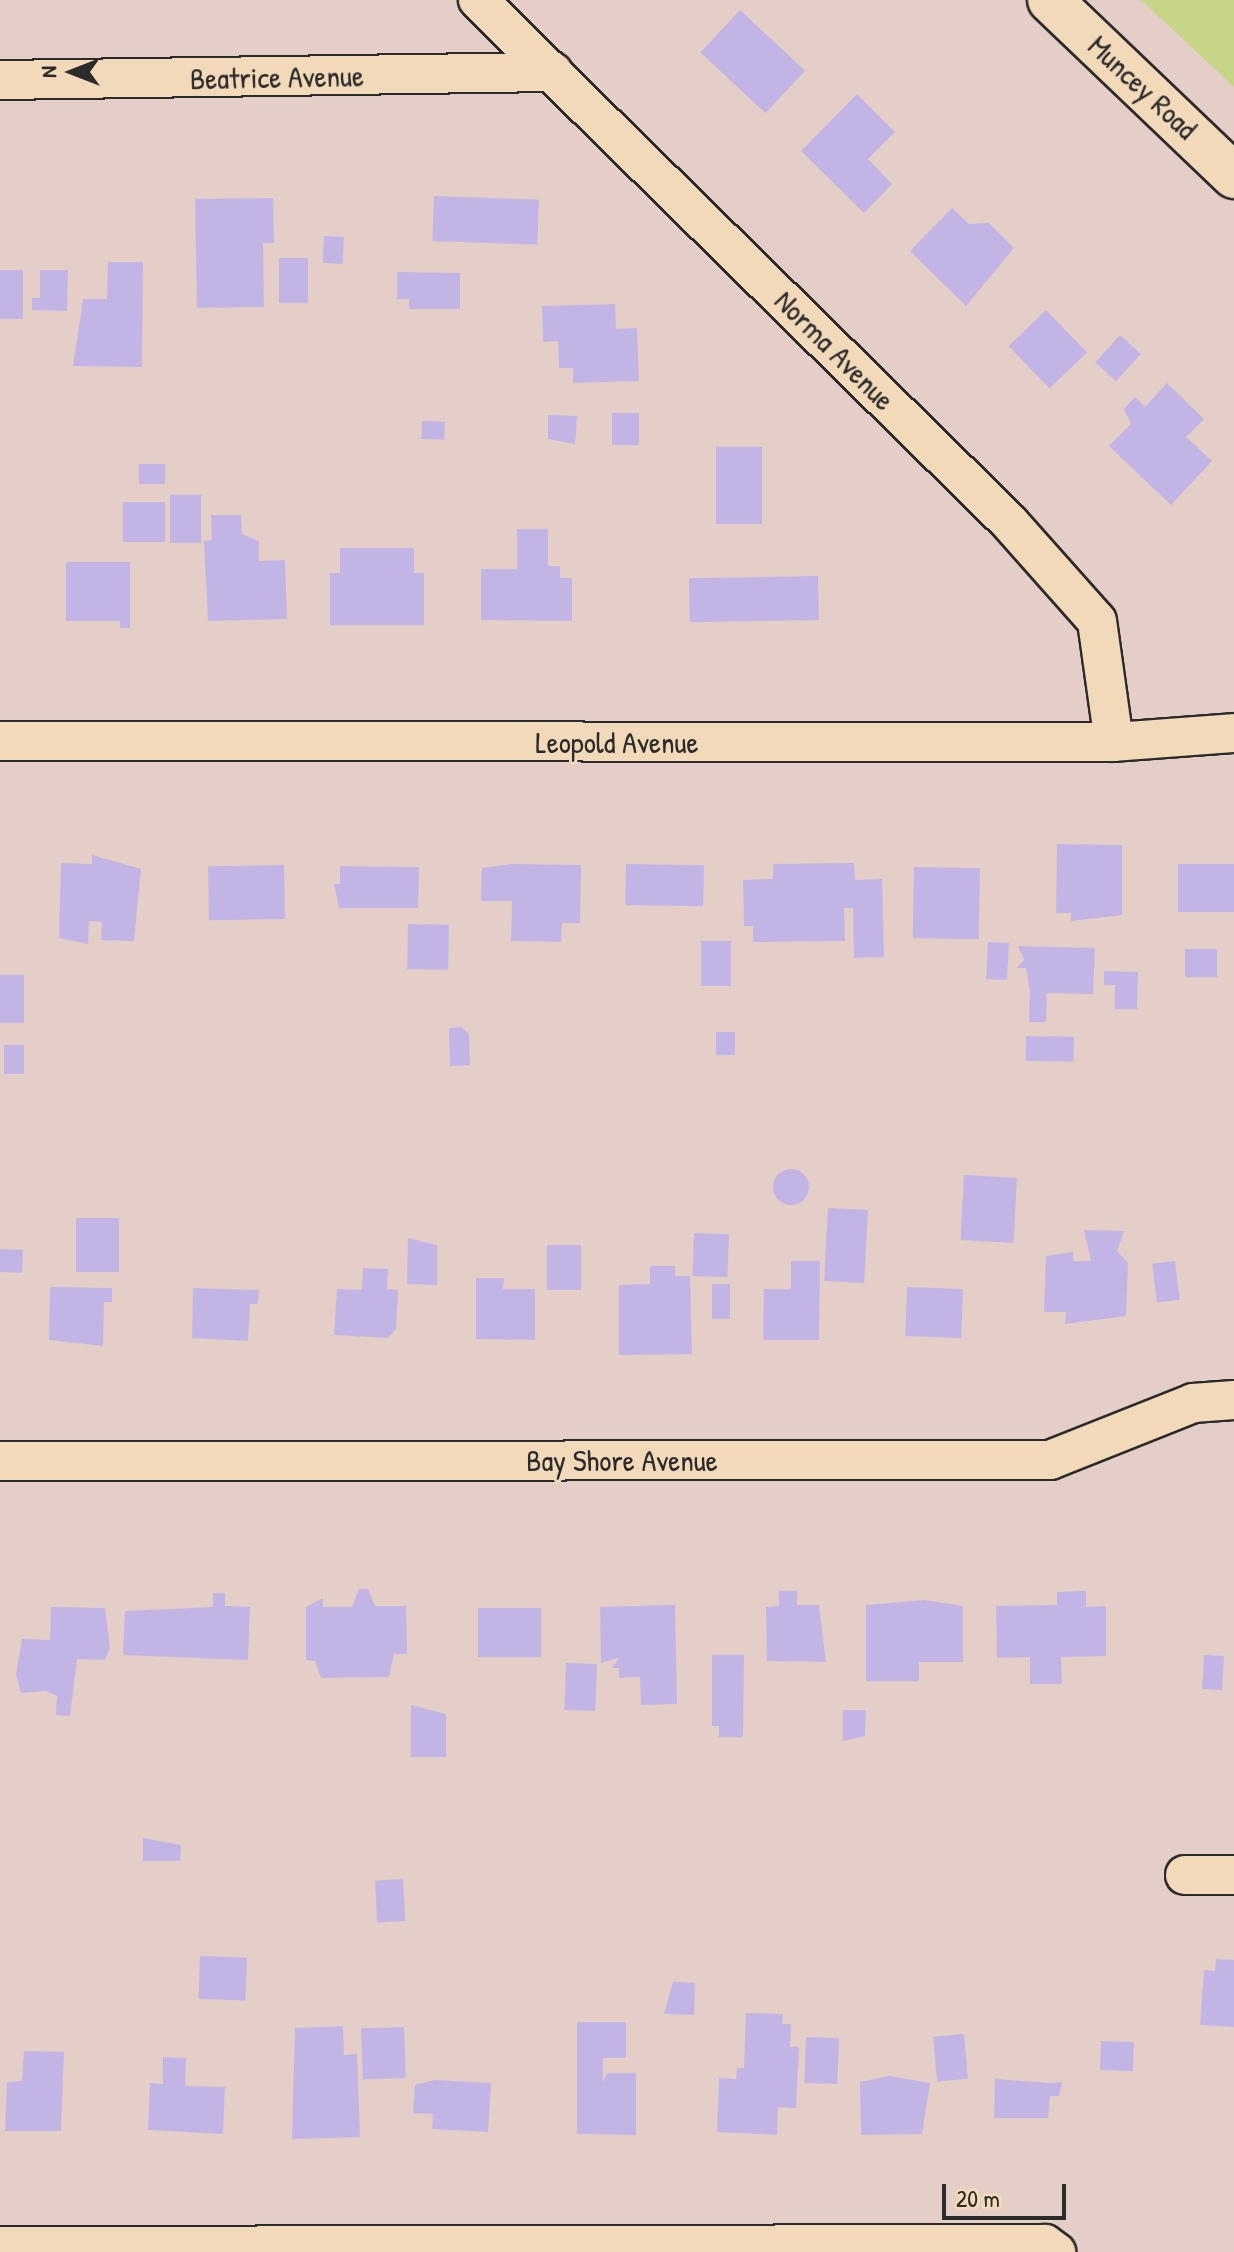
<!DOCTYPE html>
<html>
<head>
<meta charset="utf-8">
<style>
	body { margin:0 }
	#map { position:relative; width:1234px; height:2252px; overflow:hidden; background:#e4cec7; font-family:"Patrick Hand",sans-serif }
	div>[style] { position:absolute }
	.green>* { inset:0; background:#c7d589 }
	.building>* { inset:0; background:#c2b5e6; transform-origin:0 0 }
	.round { border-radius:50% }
	.roads { filter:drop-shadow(2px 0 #2b2b2b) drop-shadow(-2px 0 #2b2b2b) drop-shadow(0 2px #2b2b2b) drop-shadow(0 -2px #2b2b2b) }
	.minor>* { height:38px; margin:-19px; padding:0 19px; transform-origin:19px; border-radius:19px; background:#f2d9ba }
	.tertiary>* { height:44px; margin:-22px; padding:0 22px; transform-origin:22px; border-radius:22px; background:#f2d9ba }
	span { translate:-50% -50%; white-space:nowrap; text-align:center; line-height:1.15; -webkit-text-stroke:6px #f2d9ba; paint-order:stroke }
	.street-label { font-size:30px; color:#2b2b2b }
	.north { position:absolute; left:32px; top:32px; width:80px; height:80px; -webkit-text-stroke:6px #f2d9ba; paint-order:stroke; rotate:270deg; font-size:22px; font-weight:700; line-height:32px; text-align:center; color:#2b2b2b }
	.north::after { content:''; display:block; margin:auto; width:28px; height:36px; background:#2b2b2b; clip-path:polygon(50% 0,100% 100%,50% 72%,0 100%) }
	.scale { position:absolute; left:942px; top:2184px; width:124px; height:36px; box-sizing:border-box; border:4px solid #2b2b2b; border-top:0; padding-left:10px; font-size:24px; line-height:28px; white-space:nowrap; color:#2b2b2b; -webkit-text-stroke:6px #f2d9ba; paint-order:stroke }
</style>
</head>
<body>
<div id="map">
	<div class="green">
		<div style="clip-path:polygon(1141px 0,1234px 0,1234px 87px)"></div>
	</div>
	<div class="building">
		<div style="left:740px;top:10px;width:89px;height:58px;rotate:43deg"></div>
		<div style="clip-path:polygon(857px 94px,895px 132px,868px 159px,892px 184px,864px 213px,801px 151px)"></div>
		<div style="left:434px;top:196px;width:105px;height:45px;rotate:2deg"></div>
		<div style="clip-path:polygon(273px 198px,274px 243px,263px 243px,264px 307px,197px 308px,195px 199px)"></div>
		<div style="clip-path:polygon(952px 208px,969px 224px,989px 223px,1014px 248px,966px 306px,910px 251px)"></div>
		<div style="left:324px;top:236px;width:20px;height:27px;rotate:3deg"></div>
		<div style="left:279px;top:258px;width:29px;height:45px"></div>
		<div style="clip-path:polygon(108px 262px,143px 262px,142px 367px,73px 366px,83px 299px,107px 299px)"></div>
		<div style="left:0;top:270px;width:23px;height:49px"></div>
		<div style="clip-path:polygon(40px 270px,68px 270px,67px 311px,32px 310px,32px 298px,40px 298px)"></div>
		<div style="clip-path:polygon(397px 272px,460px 273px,460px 309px,409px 309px,409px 299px,397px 299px)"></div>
		<div style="clip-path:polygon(615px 304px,616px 329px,637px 328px,639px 381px,573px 383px,573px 368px,559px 368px,558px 341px,543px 342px,542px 306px)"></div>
		<div style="left:1046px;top:310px;width:59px;height:52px;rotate:46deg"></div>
		<div style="left:1120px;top:335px;width:28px;height:37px;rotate:42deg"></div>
		<div style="clip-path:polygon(1167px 383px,1204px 419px,1186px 437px,1212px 461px,1171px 505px,1109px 446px,1131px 424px,1124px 409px,1135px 397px,1145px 407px)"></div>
		<div style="left:612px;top:413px;width:27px;height:32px"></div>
		<div style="clip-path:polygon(548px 415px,577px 416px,575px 444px,548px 439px)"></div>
		<div style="left:422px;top:421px;width:23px;height:18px;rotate:2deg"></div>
		<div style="left:716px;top:447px;width:46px;height:77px"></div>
		<div style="left:139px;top:464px;width:26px;height:20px"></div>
		<div style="left:170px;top:495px;width:31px;height:48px"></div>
		<div style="left:123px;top:502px;width:42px;height:40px"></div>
		<div style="clip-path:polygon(211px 515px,241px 515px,242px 534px,259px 541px,259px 561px,285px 560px,287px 619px,208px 621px,204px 541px,212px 540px)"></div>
		<div style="clip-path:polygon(517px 529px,548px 529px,548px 566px,560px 566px,560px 578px,572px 578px,572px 621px,481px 620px,481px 569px,517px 569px)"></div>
		<div style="clip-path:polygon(340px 548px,414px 548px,414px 573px,424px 573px,424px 625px,330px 625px,330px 573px,340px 573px)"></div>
		<div style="clip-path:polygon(66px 562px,130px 562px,130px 628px,120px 628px,120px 621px,66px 621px)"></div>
		<div style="left:818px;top:576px;width:44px;height:129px;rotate:89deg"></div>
		<div style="clip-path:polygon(1057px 844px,1122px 845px,1122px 915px,1071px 921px,1071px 913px,1056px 913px)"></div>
		<div style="clip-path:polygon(92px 855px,141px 869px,134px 941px,101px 940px,102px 922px,89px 921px,88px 944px,59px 938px,61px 863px,92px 864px)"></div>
		<div style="clip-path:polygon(854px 863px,855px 880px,882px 879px,884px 957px,854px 958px,853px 908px,844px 908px,845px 941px,753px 942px,753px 926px,744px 926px,743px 880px,773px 879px,773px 864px)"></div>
		<div style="clip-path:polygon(512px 864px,581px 865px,580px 923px,562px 923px,561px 942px,511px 941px,512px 901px,481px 901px,482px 868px)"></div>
		<div style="left:626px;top:864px;width:78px;height:41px;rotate:1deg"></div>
		<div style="left:1178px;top:864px;width:56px;height:48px"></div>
		<div style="left:284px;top:865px;width:54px;height:76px;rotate:89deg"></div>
		<div style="clip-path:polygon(340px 866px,419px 867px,418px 908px,339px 908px,334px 884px,340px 884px)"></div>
		<div style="left:914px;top:867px;width:66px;height:71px;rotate:1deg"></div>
		<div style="left:408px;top:924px;width:41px;height:45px;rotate:1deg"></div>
		<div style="left:701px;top:941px;width:30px;height:45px"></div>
		<div style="left:988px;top:942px;width:21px;height:37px;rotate:3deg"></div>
		<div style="clip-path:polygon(1018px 946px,1095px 948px,1093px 994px,1047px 993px,1046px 1022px,1029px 1022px,1030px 992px,1026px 968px,1017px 968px,1024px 960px)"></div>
		<div style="left:1185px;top:949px;width:32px;height:28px"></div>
		<div style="clip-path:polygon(1104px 971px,1138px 972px,1137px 1009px,1115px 1009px,1115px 985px,1104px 985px)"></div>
		<div style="left:0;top:975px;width:24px;height:48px"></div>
		<div style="clip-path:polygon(461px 1027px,469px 1034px,470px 1065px,450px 1066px,449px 1028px)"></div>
		<div style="left:716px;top:1032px;width:19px;height:23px"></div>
		<div style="left:1026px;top:1036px;width:48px;height:25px;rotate:1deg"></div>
		<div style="left:4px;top:1045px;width:20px;height:29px"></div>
		<div class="round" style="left:773px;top:1169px;width:36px;height:36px"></div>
		<div style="left:964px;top:1175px;width:53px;height:65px;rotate:3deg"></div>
		<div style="left:828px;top:1208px;width:40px;height:73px;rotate:3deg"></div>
		<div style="left:76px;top:1218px;width:43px;height:54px"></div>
		<div style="clip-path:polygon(1084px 1230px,1124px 1231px,1117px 1251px,1128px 1263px,1126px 1316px,1065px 1324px,1066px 1312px,1044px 1312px,1046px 1256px,1073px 1252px,1073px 1261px,1091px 1261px)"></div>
		<div style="left:694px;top:1233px;width:35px;height:43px;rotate:2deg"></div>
		<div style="clip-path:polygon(408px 1238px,437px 1245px,437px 1285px,407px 1284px)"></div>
		<div style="left:547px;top:1245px;width:34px;height:45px"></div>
		<div style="left:0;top:1249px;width:23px;height:23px;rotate:2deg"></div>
		<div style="clip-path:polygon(791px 1261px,820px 1261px,819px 1340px,763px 1340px,764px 1289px,791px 1289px)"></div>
		<div style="left:1175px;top:1261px;width:39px;height:23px;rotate:83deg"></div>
		<div style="clip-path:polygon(650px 1266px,675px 1266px,675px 1276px,690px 1276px,692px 1354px,619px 1355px,619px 1285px,650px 1284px)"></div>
		<div style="clip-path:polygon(363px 1268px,388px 1269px,387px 1289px,398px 1290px,396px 1329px,388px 1338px,334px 1335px,337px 1289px,362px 1290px)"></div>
		<div style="clip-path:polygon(476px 1278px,504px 1278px,503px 1289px,535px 1289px,535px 1340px,476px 1339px)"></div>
		<div style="left:712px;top:1284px;width:18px;height:35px"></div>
		<div style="clip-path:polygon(50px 1287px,112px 1288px,112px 1302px,104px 1302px,103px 1346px,49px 1340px)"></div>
		<div style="left:907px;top:1287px;width:56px;height:49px;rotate:2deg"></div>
		<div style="clip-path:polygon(193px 1288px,259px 1290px,258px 1304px,250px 1304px,248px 1341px,192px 1338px)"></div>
		<div style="clip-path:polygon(359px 1589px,368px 1589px,375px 1606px,406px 1606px,407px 1654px,394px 1654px,389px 1677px,321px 1678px,315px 1661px,306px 1660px,306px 1607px,323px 1598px,323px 1607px,352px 1607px)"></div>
		<div style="clip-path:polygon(779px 1591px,797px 1591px,797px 1605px,819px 1605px,826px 1662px,767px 1661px,766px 1607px,779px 1606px)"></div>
		<div style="clip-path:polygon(1086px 1591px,1086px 1607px,1106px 1606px,1106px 1656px,1061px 1657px,1062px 1684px,1030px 1684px,1030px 1657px,997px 1658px,996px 1606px,1057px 1605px,1057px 1592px)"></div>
		<div style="clip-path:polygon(213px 1593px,225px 1593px,225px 1606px,250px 1607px,248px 1660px,123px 1655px,125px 1611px,213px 1607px)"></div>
		<div style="clip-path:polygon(925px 1600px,963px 1606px,963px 1662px,919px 1662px,919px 1681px,866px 1681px,866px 1605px)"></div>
		<div style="clip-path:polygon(675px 1605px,677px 1704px,641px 1705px,640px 1677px,619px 1678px,619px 1668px,612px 1668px,619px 1658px,601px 1663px,600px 1607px)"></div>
		<div style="clip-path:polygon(51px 1607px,105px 1608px,110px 1648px,105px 1660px,77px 1659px,70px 1716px,56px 1715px,57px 1696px,46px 1691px,21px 1693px,16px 1675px,22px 1639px,50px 1640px)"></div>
		<div style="left:478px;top:1608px;width:63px;height:49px"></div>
		<div style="clip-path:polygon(712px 1655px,744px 1655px,743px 1737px,719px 1737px,719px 1726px,712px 1726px)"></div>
		<div style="left:1204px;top:1655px;width:20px;height:34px;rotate:3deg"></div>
		<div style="left:566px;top:1663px;width:31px;height:47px;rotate:2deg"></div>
		<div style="clip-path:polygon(411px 1705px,446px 1714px,446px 1757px,411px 1757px)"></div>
		<div style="clip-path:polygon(843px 1710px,866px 1710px,865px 1736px,843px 1741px)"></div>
		<div style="clip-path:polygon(143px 1838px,181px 1845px,180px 1861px,143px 1861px)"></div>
		<div style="left:403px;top:1879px;width:42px;height:28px;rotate:87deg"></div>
		<div style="left:200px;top:1956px;width:47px;height:43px;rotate:2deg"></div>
		<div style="clip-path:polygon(1216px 1959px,1234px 1960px,1234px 2027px,1200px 2025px,1204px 1970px,1215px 1971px)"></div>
		<div style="clip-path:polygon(673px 1982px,695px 1983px,694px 2015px,664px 2014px)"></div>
		<div style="clip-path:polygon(746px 2013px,783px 2014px,782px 2024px,791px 2024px,790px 2047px,799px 2047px,796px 2108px,778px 2107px,777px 2135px,717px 2132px,719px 2078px,736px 2079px,737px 2068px,744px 2068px)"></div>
		<div style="clip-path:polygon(577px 2022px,626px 2022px,626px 2058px,603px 2058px,603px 2082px,607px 2073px,636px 2073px,636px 2135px,577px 2134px)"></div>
		<div style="clip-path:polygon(343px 2026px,344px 2055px,357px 2054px,360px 2137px,292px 2139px,295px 2028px)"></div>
		<div style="left:404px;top:2027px;width:51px;height:43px;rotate:88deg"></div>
		<div style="left:964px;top:2034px;width:45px;height:31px;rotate:85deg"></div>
		<div style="left:806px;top:2037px;width:33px;height:46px;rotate:2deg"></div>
		<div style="left:1101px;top:2041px;width:33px;height:29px;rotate:2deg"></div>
		<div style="clip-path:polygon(24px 2051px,64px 2052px,61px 2131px,5px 2131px,7px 2082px,22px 2081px)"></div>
		<div style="clip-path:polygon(163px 2057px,186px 2058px,185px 2086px,225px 2087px,223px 2134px,148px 2130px,150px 2083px,163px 2084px)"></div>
		<div style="clip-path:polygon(889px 2076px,930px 2083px,922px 2134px,861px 2135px,860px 2082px)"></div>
		<div style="clip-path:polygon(995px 2079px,1050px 2083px,1062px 2082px,1059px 2096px,1050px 2096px,1048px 2118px,994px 2118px)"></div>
		<div style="clip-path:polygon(435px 2080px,491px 2083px,488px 2132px,432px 2129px,433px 2114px,413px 2113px,415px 2085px)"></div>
	</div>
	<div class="roads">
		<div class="minor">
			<div style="left:478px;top:0;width:745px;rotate:44.51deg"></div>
			<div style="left:1009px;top:522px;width:132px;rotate:48.4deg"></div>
			<div style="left:1097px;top:621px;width:122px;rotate:82deg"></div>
			<div style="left:0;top:80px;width:553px;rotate:-0.83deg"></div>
			<div style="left:0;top:741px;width:1114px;rotate:0.05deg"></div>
			<div style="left:1114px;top:742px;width:120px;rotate:-4.3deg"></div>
			<div style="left:0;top:1461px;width:1050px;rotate:-0.05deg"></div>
			<div style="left:1050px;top:1460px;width:154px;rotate:-21.7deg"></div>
			<div style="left:1193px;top:1403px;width:41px;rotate:-4.2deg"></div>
			<div style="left:1185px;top:1875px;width:49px"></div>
			<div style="left:0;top:2246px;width:1045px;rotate:-0.11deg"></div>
			<div style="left:1045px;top:2244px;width:14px;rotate:36deg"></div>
		</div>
		<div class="tertiary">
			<div style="left:1050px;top:0;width:255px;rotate:43.7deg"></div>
		</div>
	</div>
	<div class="street-label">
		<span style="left:277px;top:77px;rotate:-1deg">Beatrice Avenue</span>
		<span style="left:1143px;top:87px;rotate:43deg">Muncey Road</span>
		<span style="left:835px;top:350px;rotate:45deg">Norma Avenue</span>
		<span style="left:617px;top:742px">Leopold Avenue</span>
		<span style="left:622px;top:1460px">Bay Shore Avenue</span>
	</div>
	<div class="north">N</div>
	<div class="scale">20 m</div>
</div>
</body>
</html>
